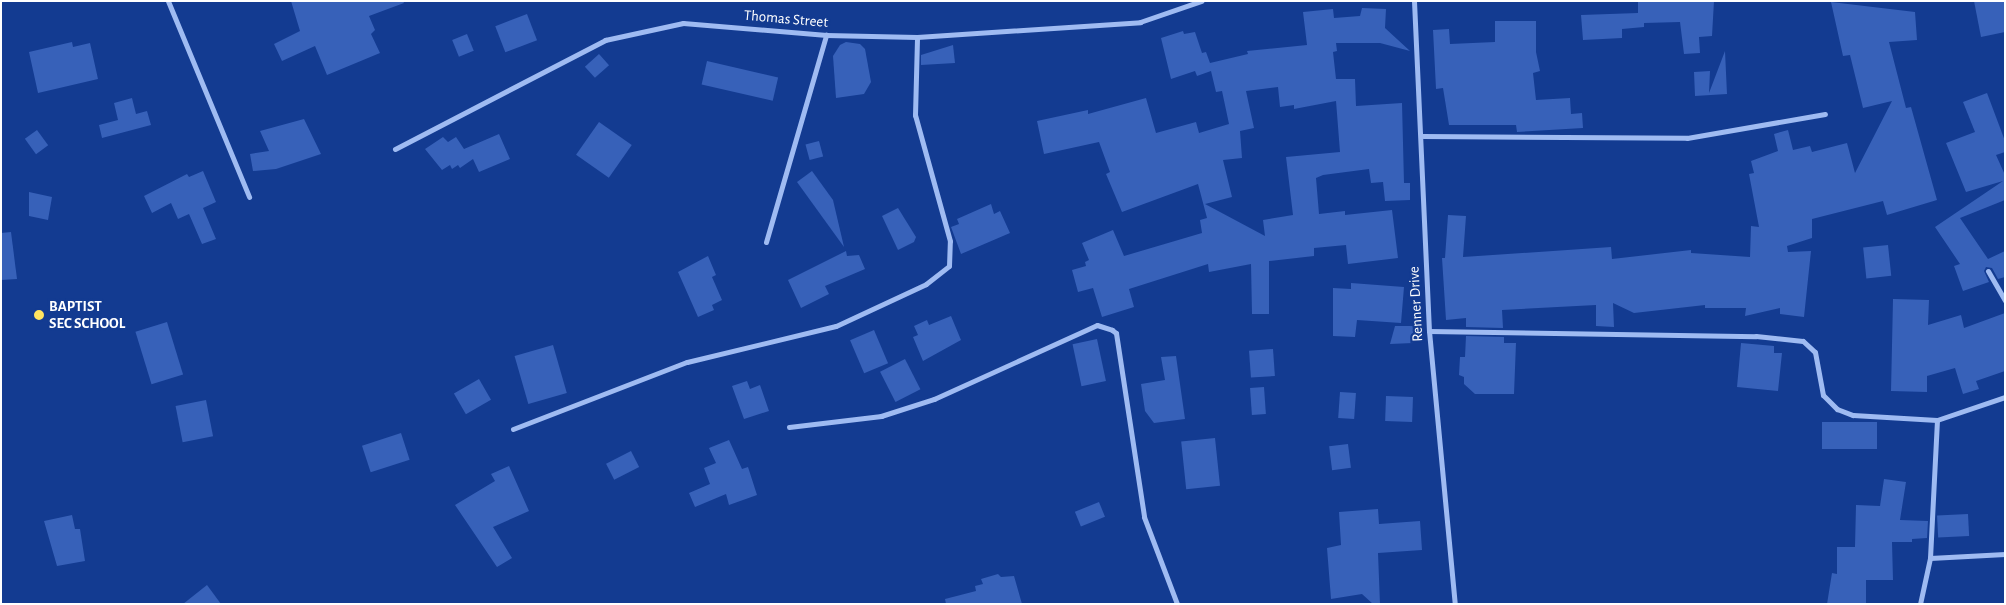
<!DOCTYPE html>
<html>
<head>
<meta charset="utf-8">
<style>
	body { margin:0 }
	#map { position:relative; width:2006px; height:605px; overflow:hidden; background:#133b91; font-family:"Alegreya Sans",sans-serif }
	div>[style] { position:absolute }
	.building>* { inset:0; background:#3761b9; transform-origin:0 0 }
	.street>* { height:5px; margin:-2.5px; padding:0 2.5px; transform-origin:2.5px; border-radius:2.5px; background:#9fbbf2 }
	.dots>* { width:14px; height:14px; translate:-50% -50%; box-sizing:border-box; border:2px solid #133b91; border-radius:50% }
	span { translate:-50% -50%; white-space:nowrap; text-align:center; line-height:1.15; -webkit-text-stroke:4.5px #133b91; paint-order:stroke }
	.street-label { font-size:15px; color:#fff }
	.poi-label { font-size:15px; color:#fff; font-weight:700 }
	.left { translate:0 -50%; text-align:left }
	.frame { position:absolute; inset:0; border:2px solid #fff; pointer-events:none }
</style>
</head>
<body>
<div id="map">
	<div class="building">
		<div style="clip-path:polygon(291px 1px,403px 1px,404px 3px,369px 16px,375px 30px,371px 34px,380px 53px,327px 75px,315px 46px,282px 61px,274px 44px,300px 31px)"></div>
		<div style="clip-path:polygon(1638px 1px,1714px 1px,1712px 36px,1699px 37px,1700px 53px,1684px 54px,1680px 22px,1644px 23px,1644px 27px,1622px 29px,1622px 38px,1583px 40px,1581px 15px,1638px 13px)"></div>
		<div style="clip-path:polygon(1974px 1px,2005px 1px,2005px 32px,1981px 37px)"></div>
		<div style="clip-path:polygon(1831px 2px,1915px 12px,1917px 40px,1889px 42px,1906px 108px,1911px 107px,1937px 200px,1887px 215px,1883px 201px,1812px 219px,1812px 238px,1787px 246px,1788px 252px,1811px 251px,1804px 317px,1780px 314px,1780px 308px,1745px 316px,1746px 308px,1705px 308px,1705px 305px,1634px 313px,1613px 303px,1614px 327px,1596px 326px,1596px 305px,1502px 310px,1503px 328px,1466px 327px,1466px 318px,1446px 320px,1442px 258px,1445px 258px,1448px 215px,1466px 216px,1463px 257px,1611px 247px,1612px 259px,1691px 250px,1691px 253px,1750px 257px,1751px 226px,1759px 227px,1749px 174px,1754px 173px,1751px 161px,1778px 151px,1774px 134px,1788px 130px,1793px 150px,1810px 146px,1812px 152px,1847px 143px,1855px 173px,1892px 101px,1863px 108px,1850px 55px,1843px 56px)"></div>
		<div style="clip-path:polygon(evenodd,1362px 8px,1386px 9px,1385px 28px,1410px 51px,1380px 43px,1336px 43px,1337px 51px,1333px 52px,1336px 79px,1355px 79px,1356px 106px,1402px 103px,1404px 183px,1410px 183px,1410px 200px,1385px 201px,1383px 182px,1371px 183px,1369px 169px,1323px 175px,1316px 178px,1319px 214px,1345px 211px,1345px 215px,1392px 210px,1398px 258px,1348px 264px,1346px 245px,1314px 248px,1314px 256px,1269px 261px,1269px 314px,1252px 314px,1251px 264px,1209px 272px,1208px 264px,1129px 289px,1134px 307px,1102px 317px,1093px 288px,1078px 292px,1072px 270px,1086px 266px,1085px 262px,1089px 260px,1082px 243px,1113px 230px,1124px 256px,1202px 233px,1200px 220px,1207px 218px,1198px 184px,1122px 212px,1106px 174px,1110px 172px,1099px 142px,1044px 154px,1037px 121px,1088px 110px,1088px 114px,1146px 98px,1156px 133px,1196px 122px,1199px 133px,1229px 124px,1222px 91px,1216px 92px,1211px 71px,1197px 76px,1195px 71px,1171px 79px,1161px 38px,1183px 31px,1184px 34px,1195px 32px,1202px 53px,1206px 52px,1210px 63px,1248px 54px,1247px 51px,1307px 45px,1303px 12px,1333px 9px,1334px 18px,1360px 16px,1362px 8px,1278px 87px,1280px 107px,1294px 105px,1294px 109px,1336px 101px,1340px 152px,1286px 157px,1293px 215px,1263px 220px,1265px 236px,1205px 204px,1232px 197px,1223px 160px,1242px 158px,1240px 131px,1254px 128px,1246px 91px,1278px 87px)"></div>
		<div style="left:527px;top:14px;width:28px;height:34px;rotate:69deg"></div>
		<div style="clip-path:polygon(1495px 21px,1536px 21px,1536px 52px,1540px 71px,1533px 73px,1536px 100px,1570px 98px,1571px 114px,1582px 113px,1583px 128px,1517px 132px,1516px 125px,1449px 125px,1443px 88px,1436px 89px,1433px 30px,1449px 29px,1450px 44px,1495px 42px)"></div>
		<div style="left:467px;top:34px;width:18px;height:16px;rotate:68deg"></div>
		<div style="clip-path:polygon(72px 42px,73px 47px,90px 43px,98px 79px,38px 93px,29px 52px)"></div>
		<div style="clip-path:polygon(846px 42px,860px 44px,865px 49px,871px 82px,864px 94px,836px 98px,833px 56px,840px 45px)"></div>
		<div style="clip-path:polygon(953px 45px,955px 63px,921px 65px,921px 55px)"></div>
		<div style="clip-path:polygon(1725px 51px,1727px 94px,1695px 96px,1694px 72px,1710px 71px,1709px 93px)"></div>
		<div style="left:599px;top:54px;width:15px;height:19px;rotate:48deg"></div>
		<div style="left:707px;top:61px;width:73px;height:24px;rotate:13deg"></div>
		<div style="clip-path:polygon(1987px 93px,2005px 141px,2005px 152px,1996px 155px,2005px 175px,2005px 200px,1960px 218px,1988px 259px,2005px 251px,2005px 277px,1998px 279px,1992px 268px,1986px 267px,1984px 271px,1989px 282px,1963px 291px,1954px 266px,1960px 264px,1935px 227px,2003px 181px,1966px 192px,1946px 143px,1975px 132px,1963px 102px)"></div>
		<div style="clip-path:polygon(132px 98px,136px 114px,147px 111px,151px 125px,102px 138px,99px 125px,118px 120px,114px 103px)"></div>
		<div style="clip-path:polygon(304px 119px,321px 154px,276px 169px,253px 171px,250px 154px,269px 151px,260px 131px)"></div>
		<div style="left:599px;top:122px;width:40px;height:40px;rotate:35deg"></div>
		<div style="left:37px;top:130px;width:19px;height:15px;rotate:54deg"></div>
		<div style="clip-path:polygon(499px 134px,510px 159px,479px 172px,473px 159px,460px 168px,458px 165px,452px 169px,450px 165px,442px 170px,425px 149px,443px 137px,448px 142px,456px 137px,464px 149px)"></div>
		<div style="left:819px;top:141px;width:16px;height:14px;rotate:75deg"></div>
		<div style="clip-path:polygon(203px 171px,216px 202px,203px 208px,216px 239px,202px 244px,189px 214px,178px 219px,171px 203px,152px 213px,144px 196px,187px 174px,189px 177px)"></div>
		<div style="clip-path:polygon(812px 171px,833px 200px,844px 247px,797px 182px)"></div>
		<div style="clip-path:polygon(29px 192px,52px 197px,48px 220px,29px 216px)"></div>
		<div style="clip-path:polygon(991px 204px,994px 214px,1000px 211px,1010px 233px,961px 254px,951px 227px,959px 224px,957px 219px)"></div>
		<div style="clip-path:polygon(898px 208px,916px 237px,914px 242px,898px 250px,882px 216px)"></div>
		<div style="clip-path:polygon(11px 232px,17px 279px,1px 280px,1px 233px)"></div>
		<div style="left:1888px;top:245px;width:31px;height:25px;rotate:84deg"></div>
		<div style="clip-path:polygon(846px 251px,847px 256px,859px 255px,865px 269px,825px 286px,829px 294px,801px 308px,788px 280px)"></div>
		<div style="clip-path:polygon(708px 256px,716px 275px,712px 277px,722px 300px,712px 305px,714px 310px,698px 317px,678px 272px)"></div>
		<div style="clip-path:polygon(1351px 283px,1404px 287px,1401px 323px,1357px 320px,1355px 337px,1333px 336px,1333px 288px,1351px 289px)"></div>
		<div style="clip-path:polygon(1893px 299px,1929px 300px,1928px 325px,1961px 315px,1964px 328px,2005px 313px,2005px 371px,1976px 381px,1979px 389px,1963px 394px,1955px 368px,1927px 376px,1927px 392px,1891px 391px)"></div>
		<div style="clip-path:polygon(951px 316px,961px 340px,923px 361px,913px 337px,918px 335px,914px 326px,927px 320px,929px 325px)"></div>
		<div style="left:167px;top:322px;width:55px;height:33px;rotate:73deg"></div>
		<div style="clip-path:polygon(1395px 326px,1413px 326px,1413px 343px,1390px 344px)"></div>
		<div style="left:874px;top:330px;width:36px;height:26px;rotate:67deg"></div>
		<div style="clip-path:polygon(1466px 336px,1504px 337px,1504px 343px,1516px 343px,1514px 394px,1475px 394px,1464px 384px,1464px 377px,1459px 375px,1460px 357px,1465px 357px)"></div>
		<div style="left:1097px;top:339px;width:43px;height:25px;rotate:78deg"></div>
		<div style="clip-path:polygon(1741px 343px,1774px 346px,1774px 353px,1782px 353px,1778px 391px,1737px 387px)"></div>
		<div style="left:553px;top:345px;width:50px;height:40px;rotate:74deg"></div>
		<div style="left:1273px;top:349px;width:27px;height:24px;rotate:86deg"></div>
		<div style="clip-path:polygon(1176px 356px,1185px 419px,1154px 423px,1145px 411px,1141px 384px,1165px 380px,1161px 357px)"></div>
		<div style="left:905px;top:359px;width:34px;height:28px;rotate:63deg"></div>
		<div style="left:479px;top:379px;width:24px;height:29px;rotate:60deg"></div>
		<div style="clip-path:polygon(747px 381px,750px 389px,760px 385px,769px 411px,744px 419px,732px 386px)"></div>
		<div style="left:1264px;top:387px;width:27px;height:14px;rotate:86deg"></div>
		<div style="left:1340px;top:392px;width:16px;height:26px;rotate:4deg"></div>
		<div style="left:1386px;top:396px;width:27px;height:25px;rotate:2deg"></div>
		<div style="left:206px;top:400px;width:37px;height:31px;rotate:79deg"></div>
		<div style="left:1877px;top:422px;width:27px;height:55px;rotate:90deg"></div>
		<div style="left:401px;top:433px;width:28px;height:41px;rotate:72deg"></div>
		<div style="left:1215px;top:438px;width:48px;height:34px;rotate:84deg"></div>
		<div style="clip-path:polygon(729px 440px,742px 469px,748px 467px,757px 495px,729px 505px,726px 494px,695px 507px,689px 493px,710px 484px,704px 468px,716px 463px,709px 448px)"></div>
		<div style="left:1348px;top:444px;width:24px;height:19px;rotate:83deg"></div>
		<div style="left:631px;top:451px;width:18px;height:28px;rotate:63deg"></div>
		<div style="clip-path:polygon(509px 466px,529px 511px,493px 527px,512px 558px,497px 567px,455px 505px,495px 481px,491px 474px)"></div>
		<div style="clip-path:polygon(1884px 479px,1906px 482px,1900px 520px,1928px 521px,1927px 538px,1912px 539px,1912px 542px,1892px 542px,1893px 580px,1866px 580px,1866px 604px,1827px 604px,1832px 573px,1837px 574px,1837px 547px,1855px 547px,1856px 505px,1880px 506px)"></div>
		<div style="left:1099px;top:502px;width:16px;height:26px;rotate:68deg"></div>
		<div style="clip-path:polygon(1378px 509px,1379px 524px,1420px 521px,1422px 550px,1378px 553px,1380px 604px,1373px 604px,1362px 594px,1331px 599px,1327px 548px,1341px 545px,1339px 512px)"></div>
		<div style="left:1968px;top:514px;width:22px;height:31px;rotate:87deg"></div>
		<div style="clip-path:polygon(72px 515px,75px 529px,80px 529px,85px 561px,57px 566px,44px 521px)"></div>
		<div style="clip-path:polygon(998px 574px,1001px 577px,1014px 576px,1022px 604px,946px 604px,945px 599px,976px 591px,975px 586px,983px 584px,981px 579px)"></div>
		<div style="clip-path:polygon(207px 585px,221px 604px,183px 604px)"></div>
	</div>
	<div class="street">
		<div style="left:168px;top:1px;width:212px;rotate:67.5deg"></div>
		<div style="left:1414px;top:1px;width:330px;rotate:87.4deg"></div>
		<div style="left:1429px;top:331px;width:274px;rotate:84.6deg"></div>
		<div style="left:1423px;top:136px;width:264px;rotate:0.4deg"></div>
		<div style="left:1687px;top:138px;width:140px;rotate:-9.9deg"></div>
		<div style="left:395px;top:149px;width:237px;rotate:-27.4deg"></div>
		<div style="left:605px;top:40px;width:80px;rotate:-12.3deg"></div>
		<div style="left:683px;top:23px;width:144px;rotate:4.8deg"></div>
		<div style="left:826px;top:35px;width:91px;rotate:1.3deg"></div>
		<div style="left:917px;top:37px;width:224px;rotate:-3.8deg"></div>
		<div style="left:1140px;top:22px;width:65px;rotate:-19deg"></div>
		<div style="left:766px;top:242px;width:216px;rotate:-73.8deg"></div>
		<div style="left:1988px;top:271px;width:34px;rotate:60deg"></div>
		<div style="left:1429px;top:331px;width:327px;rotate:0.9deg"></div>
		<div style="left:1756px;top:336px;width:47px;rotate:6.1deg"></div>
		<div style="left:1803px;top:341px;width:16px;rotate:43deg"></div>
		<div style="left:1815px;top:352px;width:44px;rotate:79.5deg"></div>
		<div style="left:1823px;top:395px;width:20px;rotate:45deg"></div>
		<div style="left:1837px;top:409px;width:17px;rotate:21deg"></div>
		<div style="left:1853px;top:415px;width:84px;rotate:3.4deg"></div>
		<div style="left:1937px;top:420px;width:72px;rotate:-18.7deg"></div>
		<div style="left:789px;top:427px;width:93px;rotate:-6.8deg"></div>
		<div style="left:881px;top:416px;width:56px;rotate:-17.8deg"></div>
		<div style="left:934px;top:399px;width:179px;rotate:-24.4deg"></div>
		<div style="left:1097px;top:325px;width:16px;rotate:18deg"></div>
		<div style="left:1112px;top:330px;width:5px;rotate:37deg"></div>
		<div style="left:1116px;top:333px;width:186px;rotate:81.3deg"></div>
		<div style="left:1144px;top:517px;width:93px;rotate:69.2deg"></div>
		<div style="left:513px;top:429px;width:186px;rotate:-21.1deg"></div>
		<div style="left:687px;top:362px;width:153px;rotate:-13.6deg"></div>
		<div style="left:836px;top:326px;width:99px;rotate:-25deg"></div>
		<div style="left:926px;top:284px;width:29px;rotate:-38deg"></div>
		<div style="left:949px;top:266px;width:25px;rotate:-88deg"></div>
		<div style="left:950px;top:241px;width:131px;rotate:-105.5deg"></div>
		<div style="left:915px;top:115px;width:78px;rotate:-88.5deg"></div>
		<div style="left:1930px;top:558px;width:75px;rotate:-3.1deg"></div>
		<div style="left:1920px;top:604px;width:47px;rotate:-77.7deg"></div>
		<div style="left:1930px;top:558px;width:138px;rotate:-87.1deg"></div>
	</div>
	<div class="dots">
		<div style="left:39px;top:315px;background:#ffe460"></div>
	</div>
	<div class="street-label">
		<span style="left:786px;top:19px;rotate:5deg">Thomas Street</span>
		<span style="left:1416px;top:304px;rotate:-93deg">Renner Drive</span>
	</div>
	<div class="poi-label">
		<span class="left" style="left:49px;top:315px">BAPTIST<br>SEC SCHOOL</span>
	</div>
	<div class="frame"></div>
</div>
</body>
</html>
